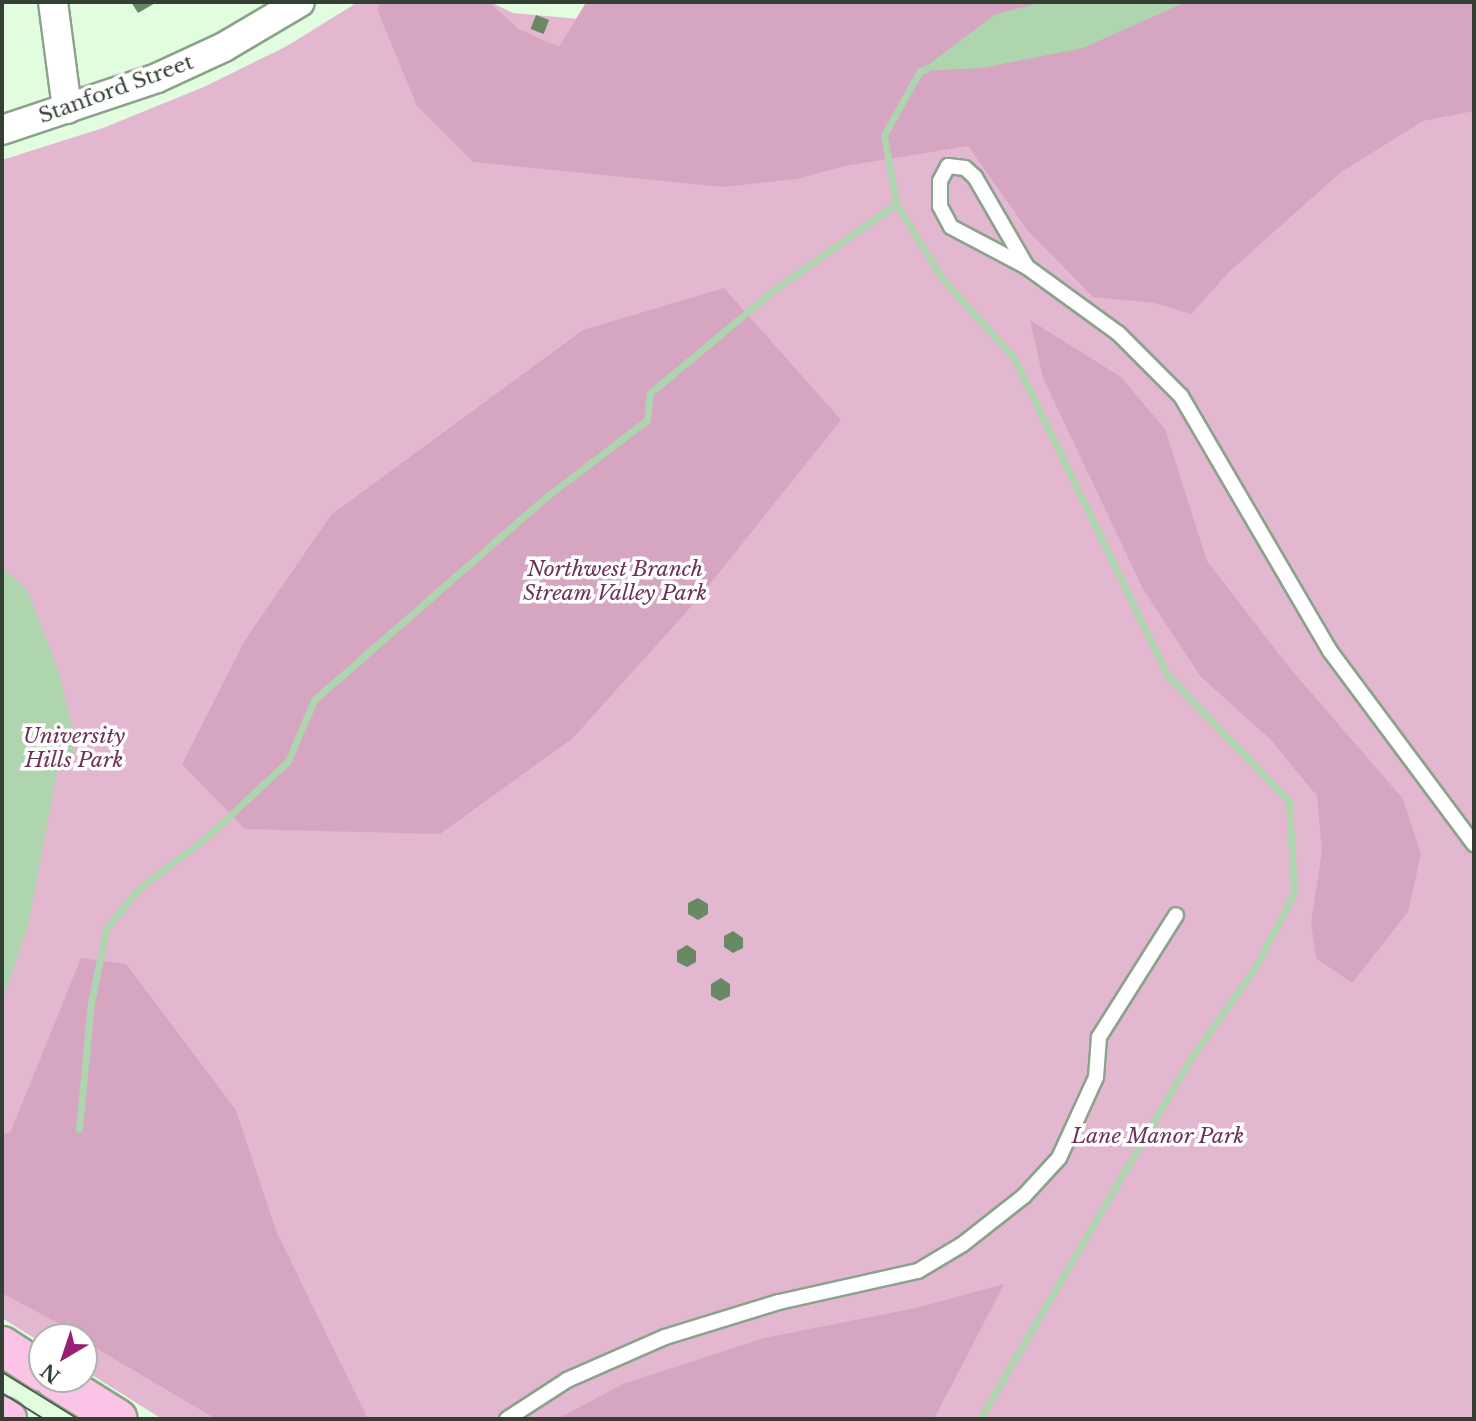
<!DOCTYPE html>
<html>
<head>
<meta charset="utf-8">
<style>
	body { margin:0 }
	#map { position:relative; width:1476px; height:1421px; overflow:hidden; background:#e2fce0; font-family:"Libre Baskerville",serif }
	div>[style] { position:absolute }
	.green>* { inset:0; background:#e4b7d1 }
	.forest>* { inset:0; background:#d6a5c2 }
	.water>* { inset:0; background:#aed5ad }
	.stream>* { height:7px; margin:-3.5px; padding:0 3.5px; transform-origin:3.5px; border-radius:3.5px; background:#aed5ad }
	.building>* { inset:0; background:#678a65; transform-origin:0 0 }
	.roads { filter:drop-shadow(2px 0 #8ba38a) drop-shadow(-2px 0 #8ba38a) drop-shadow(0 2px #8ba38a) drop-shadow(0 -2px #8ba38a) }
	.lane>* { height:14px; margin:-7px; padding:0 7px; transform-origin:7px; border-radius:7px; background:#fff }
	.street>* { height:28px; margin:-14px; padding:0 14px; transform-origin:14px; border-radius:14px; background:#fff }
	.primary>* { height:38px; margin:-19px; padding:0 19px; transform-origin:19px; border-radius:19px; background:#fbc4e6 }
	.tram>* { height:2px; margin:-1px; padding:0 1px; transform-origin:1px; border-radius:1px; background:#4f5c4f }
	span { translate:-50% -50%; white-space:nowrap; text-align:center; line-height:1.15; -webkit-text-stroke:7px #fff; paint-order:stroke }
	.street-label { font-size:21px; color:#354035 }
	.park-label { font-size:21px; color:#6e3359; font-style:italic }
	.frame { position:absolute; inset:0; border:4px solid #354035; pointer-events:none }
	.north { position:absolute; left:28px; top:1323px; width:70px; height:70px; box-sizing:border-box; background:#fff; border:2px solid #aeb3ae; border-radius:50%; rotate:219deg; font-size:19px; font-weight:700; line-height:28px; text-align:center; color:#354035 }
	.north::after { content:''; display:block; margin:auto; width:24px; height:32px; background:#9a1f76; clip-path:polygon(50% 0,100% 100%,50% 72%,0 100%) }
</style>
</head>
<body>
<div id="map">
	<div class="green">
		<div style="clip-path:polygon(358px 2px,490px 2px,513px 13px,624px 23px,644px 2px,1474px 2px,1474px 1419px,162px 1419px,84px 1370px,84px 1337px,42px 1337px,42px 1343px,2px 1318px,2px 160px,103px 128px,206px 86px,287px 46px)"></div>
	</div>
	<div class="forest">
		<div style="clip-path:polygon(380px 2px,489px 2px,519px 29px,559px 47px,585px 4px,592px 2px,1474px 2px,1474px 111px,1423px 121px,1341px 172px,1229px 272px,1191px 314px,1154px 303px,1093px 297px,1028px 231px,968px 146px,845px 166px,797px 179px,723px 187px,473px 162px,417px 106px,377px 9px)"></div>
		<div style="clip-path:polygon(724px 288px,841px 420px,698px 599px,573px 738px,440px 834px,245px 829px,182px 764px,245px 640px,331px 515px,583px 330px)"></div>
		<div style="clip-path:polygon(1030px 320px,1121px 377px,1165px 429px,1207px 561px,1289px 667px,1403px 799px,1421px 854px,1408px 912px,1352px 983px,1316px 958px,1311px 923px,1322px 851px,1317px 796px,1271px 740px,1201px 677px,1143px 589px,1043px 378px)"></div>
		<div style="clip-path:polygon(81px 958px,126px 964px,236px 1110px,277px 1233px,368px 1419px,216px 1419px,84px 1341px,84px 1337px,2px 1293px,2px 1136px,11px 1131px)"></div>
		<div style="clip-path:polygon(1004px 1284px,934px 1419px,557px 1419px,623px 1384px,764px 1338px,916px 1308px)"></div>
	</div>
	<div class="water">
		<div style="clip-path:polygon(1042px 2px,1186px 2px,1083px 48px,982px 68px,920px 71px,994px 15px)"></div>
		<div style="clip-path:polygon(2px 568px,27px 589px,59px 672px,74px 736px,73px 754px,58px 767px,28px 926px,2px 1003px)"></div>
	</div>
	<div class="stream">
		<div style="left:926px;top:69px;width:6px;rotate:162deg"></div>
		<div style="left:920px;top:71px;width:73px;rotate:119.4deg"></div>
		<div style="left:884px;top:135px;width:70px;rotate:80.1deg"></div>
		<div style="left:896px;top:204px;width:86px;rotate:58.3deg"></div>
		<div style="left:941px;top:277px;width:109px;rotate:48deg"></div>
		<div style="left:1014px;top:358px;width:353px;rotate:64.2deg"></div>
		<div style="left:1168px;top:676px;width:174px;rotate:45.9deg"></div>
		<div style="left:1289px;top:801px;width:92px;rotate:86.9deg"></div>
		<div style="left:1294px;top:893px;width:82px;rotate:117.5deg"></div>
		<div style="left:1256px;top:966px;width:116px;rotate:125.2deg"></div>
		<div style="left:1189px;top:1061px;width:415px;rotate:120.3deg"></div>
		<div style="left:79px;top:1129px;width:127px;rotate:-84.6deg"></div>
		<div style="left:91px;top:1003px;width:76px;rotate:-78.5deg"></div>
		<div style="left:106px;top:929px;width:48px;rotate:-51.7deg"></div>
		<div style="left:136px;top:891px;width:92px;rotate:-37.5deg"></div>
		<div style="left:209px;top:835px;width:108px;rotate:-43.1deg"></div>
		<div style="left:288px;top:761px;width:66px;rotate:-66.9deg"></div>
		<div style="left:314px;top:700px;width:308px;rotate:-41.2deg"></div>
		<div style="left:546px;top:497px;width:127px;rotate:-37.3deg"></div>
		<div style="left:647px;top:420px;width:27px;rotate:-84deg"></div>
		<div style="left:650px;top:393px;width:163px;rotate:-39.8deg"></div>
		<div style="left:775px;top:289px;width:148px;rotate:-35.1deg"></div>
	</div>
	<div class="building">
		<div style="clip-path:polygon(131px 2px,157px 2px,138px 13px)"></div>
		<div style="left:536px;top:15px;width:14px;height:15px;rotate:21deg"></div>
		<div style="clip-path:polygon(698px 898px,708px 904px,708px 914px,698px 920px,688px 914px,688px 903px)"></div>
		<div style="clip-path:polygon(733px 931px,743px 938px,743px 948px,733px 953px,724px 947px,724px 936px)"></div>
		<div style="clip-path:polygon(687px 945px,696px 951px,696px 962px,687px 967px,677px 962px,677px 951px)"></div>
		<div style="clip-path:polygon(721px 978px,730px 984px,730px 996px,720px 1001px,711px 996px,711px 984px)"></div>
	</div>
	<div class="roads">
		<div class="lane">
			<div style="left:1027px;top:267px;width:86px;rotate:-152.2deg"></div>
			<div style="left:951px;top:227px;width:24px;rotate:-118deg"></div>
			<div style="left:940px;top:206px;width:25px;rotate:-90deg"></div>
			<div style="left:940px;top:181px;width:17px;rotate:-62deg"></div>
			<div style="left:948px;top:166px;width:17px;rotate:7deg"></div>
			<div style="left:965px;top:168px;width:13px;rotate:42deg"></div>
			<div style="left:975px;top:177px;width:104px;rotate:60deg"></div>
			<div style="left:1027px;top:267px;width:112px;rotate:36deg"></div>
			<div style="left:1118px;top:333px;width:89px;rotate:45deg"></div>
			<div style="left:1181px;top:396px;width:295px;rotate:59.7deg"></div>
			<div style="left:1330px;top:651px;width:241px;rotate:53.3deg"></div>
			<div style="left:507px;top:1419px;width:72px;rotate:-33deg"></div>
			<div style="left:567px;top:1380px;width:107px;rotate:-23.7deg"></div>
			<div style="left:665px;top:1337px;width:119px;rotate:-17.1deg"></div>
			<div style="left:779px;top:1302px;width:142px;rotate:-12.6deg"></div>
			<div style="left:918px;top:1271px;width:52px;rotate:-31deg"></div>
			<div style="left:963px;top:1244px;width:78px;rotate:-38.2deg"></div>
			<div style="left:1024px;top:1196px;width:52px;rotate:-47.4deg"></div>
			<div style="left:1059px;top:1158px;width:89px;rotate:-65.4deg"></div>
			<div style="left:1096px;top:1077px;width:40px;rotate:-85.7deg"></div>
			<div style="left:1099px;top:1037px;width:144px;rotate:-57.7deg"></div>
		</div>
		<div class="street">
			<div style="left:53px;top:2px;width:108px;rotate:82.5deg"></div>
			<div style="left:2px;top:130px;width:163px;rotate:-18.5deg"></div>
			<div style="left:157px;top:78px;width:74px;rotate:-24.8deg"></div>
			<div style="left:224px;top:47px;width:88px;rotate:-30.6deg"></div>
		</div>
		<div class="primary">
			<div style="left:2px;top:1346px;width:48px;rotate:33deg"></div>
			<div style="left:54px;top:1379px;width:75px;rotate:32deg"></div>
			<div style="left:2px;top:1416px;width:6px;rotate:31deg"></div>
		</div>
	</div>
	<div class="tram">
		<div style="left:2px;top:1372px;width:89px;rotate:31.7deg"></div>
		<div style="left:2px;top:1393px;width:49px;rotate:31.8deg"></div>
	</div>
	<div class="street-label">
		<span style="left:116px;top:89px;rotate:-20deg">Stanford Street</span>
	</div>
	<div class="park-label">
		<span style="left:615px;top:581px">Northwest Branch<br>Stream Valley Park</span>
		<span style="left:74px;top:748px">University<br>Hills Park</span>
		<span style="left:1158px;top:1136px">Lane Manor Park</span>
	</div>
	<div class="frame"></div>
	<div class="north">N</div>
</div>
</body>
</html>
